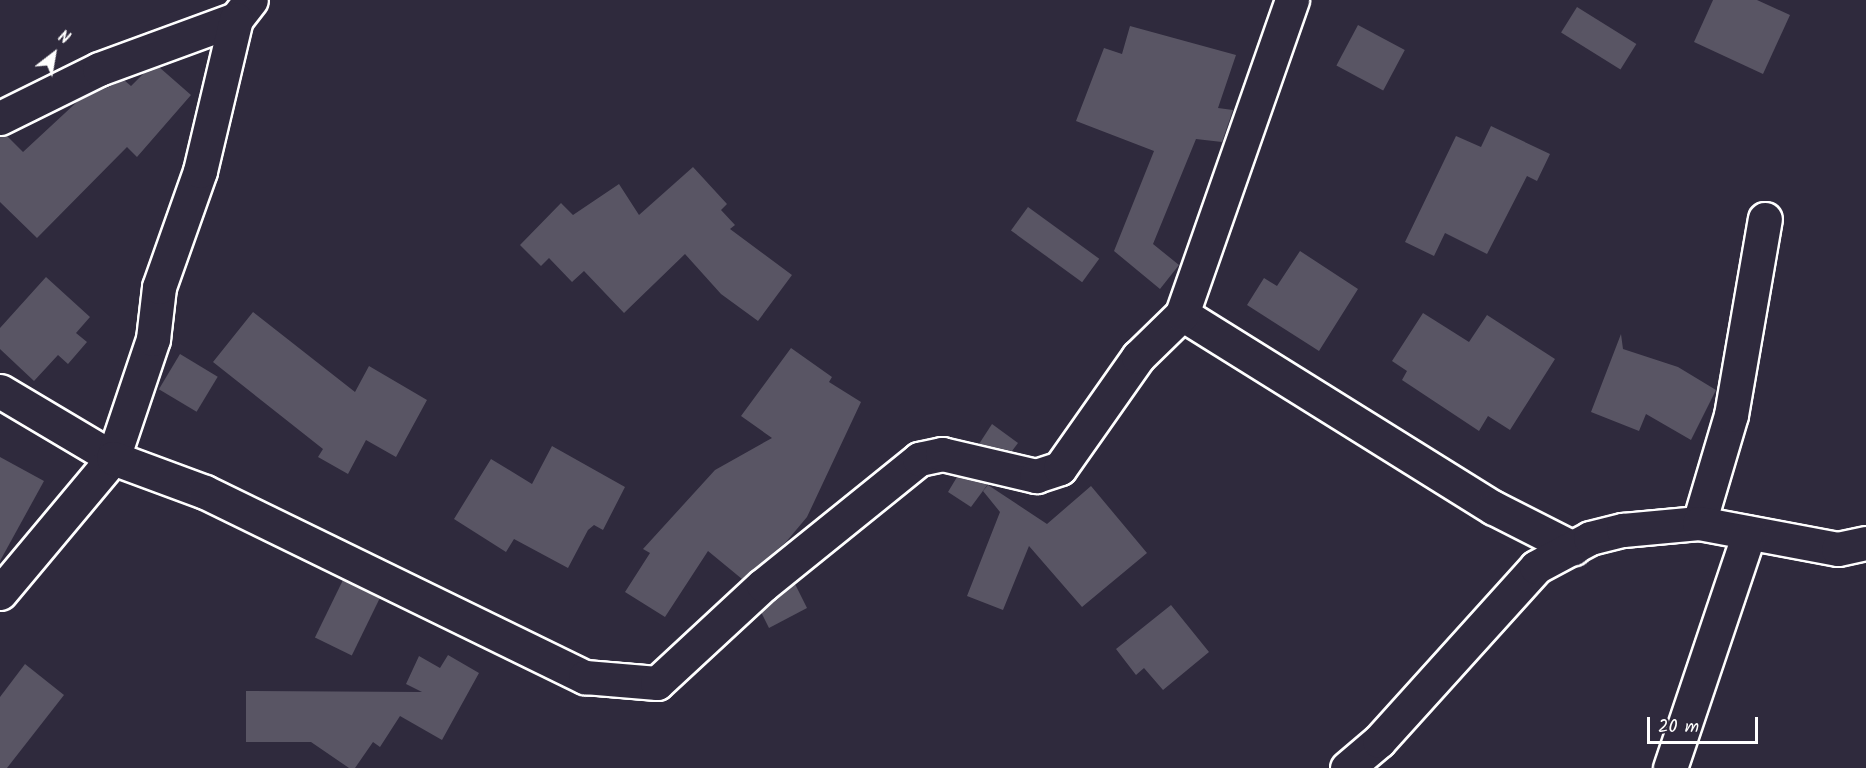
<!DOCTYPE html>
<html>
<head>
<meta charset="utf-8">
<style>
	body { margin:0 }
	#map { position:relative; width:1866px; height:768px; overflow:hidden; background:#2f2a3d; font-family:Kalam,sans-serif }
	div>[style] { position:absolute }
	.building>* { inset:0; background:#595564; transform-origin:0 0 }
	.roads { filter:drop-shadow(2px 0 #fff) drop-shadow(-2px 0 #fff) drop-shadow(0 2px #fff) drop-shadow(0 -2px #fff) }
	.minor>* { height:33px; margin:-16.5px; padding:0 16.5px; transform-origin:16.5px; border-radius:16.5px; background:#2f2a3d }
	span { translate:-50% -50%; white-space:nowrap; text-align:center; line-height:1.15; -webkit-text-stroke:4.5px #2f2a3d; paint-order:stroke }
	.north { position:absolute; left:24px; top:24px; width:60px; height:60px; -webkit-text-stroke:4px #2f2a3d; paint-order:stroke; rotate:31deg; font-size:16px; font-weight:700; line-height:24px; text-align:center; color:#fff }
	.north::after { content:''; display:block; margin:auto; width:21px; height:27px; background:#fff; clip-path:polygon(50% 0,100% 100%,50% 72%,0 100%) }
	.scale { position:absolute; left:1647px; top:717px; width:111px; height:27px; box-sizing:border-box; border:3px solid #fff; border-top:0; padding-left:8px; font-size:18px; line-height:21px; white-space:nowrap; color:#fff; -webkit-text-stroke:4px #2f2a3d; paint-order:stroke }
</style>
</head>
<body>
<div id="map">
	<div class="building">
		<div style="clip-path:polygon(1713px 0,1757px 0,1790px 15px,1763px 74px,1694px 42px)"></div>
		<div style="left:1577px;top:7px;width:70px;height:30px;rotate:32deg"></div>
		<div style="left:1358px;top:25px;width:53px;height:46px;rotate:28deg"></div>
		<div style="clip-path:polygon(1130px 26px,1236px 55px,1218px 108px,1233px 110px,1222px 142px,1196px 139px,1153px 244px,1179px 265px,1160px 289px,1114px 251px,1154px 151px,1076px 121px,1104px 48px,1122px 54px)"></div>
		<div style="clip-path:polygon(159px 67px,191px 95px,137px 157px,127px 147px,37px 238px,0 202px,0 137px,6px 135px,23px 152px,79px 100px,124px 80px,131px 86px,144px 73px)"></div>
		<div style="clip-path:polygon(1491px 126px,1550px 154px,1537px 181px,1527px 176px,1487px 254px,1445px 233px,1434px 256px,1405px 242px,1456px 136px,1481px 147px)"></div>
		<div style="clip-path:polygon(693px 167px,727px 204px,721px 210px,735px 225px,730px 229px,792px 275px,758px 321px,721px 294px,685px 254px,624px 313px,584px 271px,572px 282px,549px 258px,541px 266px,520px 245px,561px 203px,573px 215px,619px 184px,639px 215px)"></div>
		<div style="left:1028px;top:207px;width:88px;height:29px;rotate:36deg"></div>
		<div style="clip-path:polygon(1300px 251px,1358px 289px,1319px 351px,1247px 305px,1264px 278px,1277px 286px)"></div>
		<div style="clip-path:polygon(46px 277px,90px 317px,76px 333px,87px 342px,68px 364px,58px 355px,34px 381px,0 349px,0 328px)"></div>
		<div style="clip-path:polygon(253px 312px,355px 392px,369px 366px,427px 400px,396px 457px,366px 440px,348px 474px,318px 457px,323px 449px,213px 362px)"></div>
		<div style="clip-path:polygon(1423px 313px,1469px 342px,1487px 315px,1555px 359px,1510px 430px,1488px 416px,1479px 431px,1402px 380px,1407px 371px,1392px 361px)"></div>
		<div style="clip-path:polygon(1621px 334px,1623px 349px,1678px 367px,1716px 390px,1691px 440px,1646px 414px,1639px 431px,1591px 412px)"></div>
		<div style="clip-path:polygon(791px 348px,832px 377px,829px 382px,861px 402px,807px 517px,786px 542px,742px 579px,708px 551px,665px 617px,625px 592px,650px 553px,643px 549px,715px 470px,772px 438px,741px 416px)"></div>
		<div style="left:180px;top:354px;width:44px;height:41px;rotate:31deg"></div>
		<div style="clip-path:polygon(992px 424px,1018px 443px,1012px 451px,979px 444px)"></div>
		<div style="clip-path:polygon(552px 446px,625px 487px,603px 530px,594px 525px,588px 530px,568px 568px,514px 539px,506px 552px,454px 519px,491px 459px,532px 484px)"></div>
		<div style="clip-path:polygon(0 457px,44px 481px,0 561px)"></div>
		<div style="clip-path:polygon(957px 477px,988px 484px,971px 507px,948px 492px)"></div>
		<div style="clip-path:polygon(988px 485px,1047px 524px,1091px 486px,1147px 553px,1082px 607px,1029px 546px,1003px 610px,967px 596px,1000px 512px,983px 491px)"></div>
		<div style="left:343px;top:580px;width:41px;height:64px;rotate:26deg"></div>
		<div style="clip-path:polygon(795px 584px,807px 608px,769px 628px,761px 612px)"></div>
		<div style="clip-path:polygon(1171px 605px,1209px 652px,1163px 690px,1144px 668px,1136px 675px,1116px 649px)"></div>
		<div style="clip-path:polygon(448px 655px,479px 673px,442px 740px,400px 716px,380px 747px,373px 742px,355px 768px,349px 768px,311px 742px,246px 742px,246px 691px,422px 692px,406px 684px,419px 656px,440px 668px)"></div>
		<div style="clip-path:polygon(25px 664px,64px 695px,7px 768px,0 768px,0 697px)"></div>
	</div>
	<div class="roads">
		<div class="minor">
			<div style="left:0;top:118px;width:110px;rotate:-26.3deg"></div>
			<div style="left:99px;top:69px;width:146px;rotate:-20.1deg"></div>
			<div style="left:236px;top:19px;width:24px;rotate:-52deg"></div>
			<div style="left:1182px;top:314px;width:367px;rotate:31.9deg"></div>
			<div style="left:1494px;top:508px;width:89px;rotate:26.9deg"></div>
			<div style="left:0;top:391px;width:131px;rotate:30.7deg"></div>
			<div style="left:113px;top:458px;width:126px;rotate:-71.4deg"></div>
			<div style="left:153px;top:339px;width:52px;rotate:-83.4deg"></div>
			<div style="left:159px;top:287px;width:123px;rotate:-70.5deg"></div>
			<div style="left:200px;top:171px;width:156px;rotate:-76.7deg"></div>
			<div style="left:1699px;top:523px;width:113px;rotate:-73.5deg"></div>
			<div style="left:1731px;top:415px;width:199px;rotate:-80.2deg"></div>
			<div style="left:0;top:593px;width:176px;rotate:-50.1deg"></div>
			<div style="left:113px;top:458px;width:98px;rotate:20.3deg"></div>
			<div style="left:205px;top:492px;width:423px;rotate:26deg"></div>
			<div style="left:585px;top:677px;width:72px;rotate:4.8deg"></div>
			<div style="left:657px;top:683px;width:144px;rotate:-42.8deg"></div>
			<div style="left:763px;top:585px;width:201px;rotate:-38.9deg"></div>
			<div style="left:919px;top:459px;width:24px;rotate:-12deg"></div>
			<div style="left:942px;top:454px;width:97px;rotate:13.2deg"></div>
			<div style="left:1036px;top:476px;width:25px;rotate:-18deg"></div>
			<div style="left:1060px;top:468px;width:136px;rotate:-54.9deg"></div>
			<div style="left:1138px;top:357px;width:62px;rotate:-44.3deg"></div>
			<div style="left:1182px;top:314px;width:333px;rotate:-70.7deg"></div>
			<div style="left:1347px;top:768px;width:42px;rotate:-40.2deg"></div>
			<div style="left:1379px;top:741px;width:234px;rotate:-47.9deg"></div>
			<div style="left:1536px;top:567px;width:61px;rotate:-28.2deg"></div>
			<div style="left:1590px;top:538px;width:34px;rotate:-14deg"></div>
			<div style="left:1623px;top:530px;width:76px;rotate:-5.3deg"></div>
			<div style="left:1699px;top:523px;width:141px;rotate:10.6deg"></div>
			<div style="left:1838px;top:549px;width:29px;rotate:-12deg"></div>
			<div style="left:1670px;top:768px;width:248px;rotate:-71.4deg"></div>
		</div>
	</div>
	<div class="north">N</div>
	<div class="scale">20 m</div>
</div>
</body>
</html>
